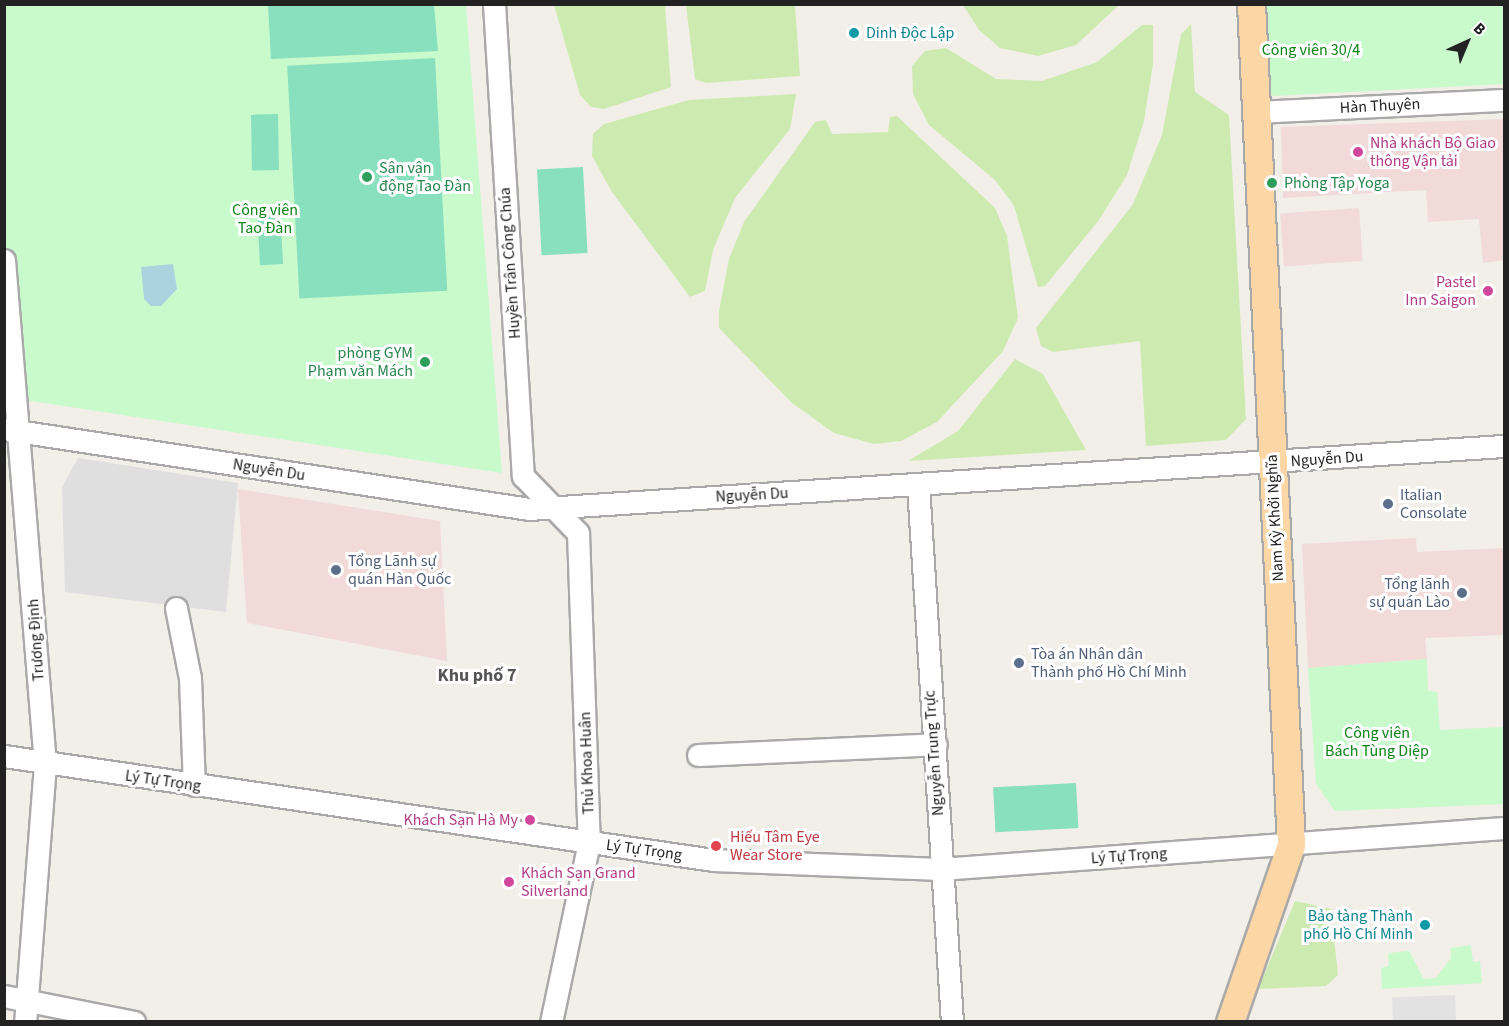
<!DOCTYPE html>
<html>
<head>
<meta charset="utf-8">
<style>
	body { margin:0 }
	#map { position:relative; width:1509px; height:1026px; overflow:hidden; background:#f2efe9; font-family:"Source Sans 3",sans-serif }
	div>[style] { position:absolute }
	.residential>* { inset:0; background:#e0dfdf }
	.commercial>* { inset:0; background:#f2dad9; transform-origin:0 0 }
	.grass>* { inset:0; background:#cdebb0 }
	.park>* { inset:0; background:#c8facc }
	.pitch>* { inset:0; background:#88e0be; transform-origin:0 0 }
	.parking>* { inset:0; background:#e2e2e2; transform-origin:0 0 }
	.water>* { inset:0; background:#aad3df }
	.roads { filter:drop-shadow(2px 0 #a9a9a9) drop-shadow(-2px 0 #a9a9a9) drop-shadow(0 2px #a9a9a9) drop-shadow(0 -2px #a9a9a9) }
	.minor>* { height:21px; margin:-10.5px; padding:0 10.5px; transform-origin:10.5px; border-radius:10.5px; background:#fff }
	.major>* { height:27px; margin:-13.5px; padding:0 13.5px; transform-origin:13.5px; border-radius:13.5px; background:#fcd6a4 }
	.dots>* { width:16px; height:16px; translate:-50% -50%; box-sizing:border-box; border:3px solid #fff; border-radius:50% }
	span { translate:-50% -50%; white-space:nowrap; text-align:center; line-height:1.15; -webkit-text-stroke:6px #fff; paint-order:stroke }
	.culture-label { font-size:16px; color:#0d838f }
	.left { translate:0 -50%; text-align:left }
	.right { translate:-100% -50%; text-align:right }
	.park-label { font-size:16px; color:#0c8416 }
	.street-label { font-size:16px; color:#222 }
	.hotel-label { font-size:16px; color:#b23c85 }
	.leisure-label { font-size:16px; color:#27864d }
	.service-label { font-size:16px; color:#4e5e75 }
	.health-label { font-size:16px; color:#be3a42 }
	.neighbourhood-label { font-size:18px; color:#555; font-weight:700 }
	.frame { position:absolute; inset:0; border:6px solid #222; pointer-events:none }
	.north { position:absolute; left:1437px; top:12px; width:60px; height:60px; -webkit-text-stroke:4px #fff; paint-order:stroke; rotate:44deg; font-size:16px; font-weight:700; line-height:24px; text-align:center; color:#222 }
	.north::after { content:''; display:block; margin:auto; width:21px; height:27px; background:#222; clip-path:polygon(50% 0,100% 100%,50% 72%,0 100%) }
</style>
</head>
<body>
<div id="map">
	<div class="residential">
		<div style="clip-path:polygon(78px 458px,238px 483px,226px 612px,65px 592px,62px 487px)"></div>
	</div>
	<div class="commercial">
		<div style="clip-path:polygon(1504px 119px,1504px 260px,1483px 263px,1479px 219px,1428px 222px,1426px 190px,1283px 198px,1281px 127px)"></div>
		<div style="left:1359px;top:208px;width:53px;height:79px;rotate:86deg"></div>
		<div style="clip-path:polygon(238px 489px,440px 521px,447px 661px,247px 623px)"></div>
		<div style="clip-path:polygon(1416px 538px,1417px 552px,1504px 548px,1504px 635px,1425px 638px,1427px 659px,1308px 668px,1302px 544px)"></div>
	</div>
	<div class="grass">
		<div style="clip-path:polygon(554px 5px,665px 5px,671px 87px,604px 109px,591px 107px,580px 95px)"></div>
		<div style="clip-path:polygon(686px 5px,795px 5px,800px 76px,706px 83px,695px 79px)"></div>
		<div style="clip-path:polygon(963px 5px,1119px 5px,1076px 45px,1038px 56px,1000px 48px,979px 30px)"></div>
		<div style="clip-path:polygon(1191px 24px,1195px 92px,1229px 115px,1246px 419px,1226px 440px,1146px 446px,1140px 341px,1053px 352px,1041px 346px,1036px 328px,1133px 204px,1162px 135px,1181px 34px)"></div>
		<div style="clip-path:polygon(1142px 25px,1153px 25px,1153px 64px,1144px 121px,1127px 175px,1099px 220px,1045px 286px,1038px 287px,1014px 206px,995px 180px,929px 125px,913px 94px,912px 66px,925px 51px,946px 48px,996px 79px,1042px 81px,1097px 62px)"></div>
		<div style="clip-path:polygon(796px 94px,790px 129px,735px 198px,713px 250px,705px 291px,690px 297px,612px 192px,592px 156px,593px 134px,604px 124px,689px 100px)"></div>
		<div style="clip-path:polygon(897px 116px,995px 208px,1007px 236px,1018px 318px,1003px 351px,937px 422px,901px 441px,874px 444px,834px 433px,792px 403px,719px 328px,719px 311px,729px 259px,744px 222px,815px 122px,826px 120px,832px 134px,888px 132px,890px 117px)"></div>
		<div style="clip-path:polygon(1015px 359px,1043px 374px,1086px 450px,908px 461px,958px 431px)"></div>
		<div style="clip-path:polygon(1295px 901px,1331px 909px,1338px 975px,1326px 986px,1258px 989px)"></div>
	</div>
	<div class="park">
		<div style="clip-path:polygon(4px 5px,466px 5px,502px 473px,5px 397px)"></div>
		<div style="clip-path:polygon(1263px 5px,1504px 5px,1504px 84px,1273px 96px,1266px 91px)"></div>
		<div style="clip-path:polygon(1427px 659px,1428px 691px,1437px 692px,1440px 730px,1504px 727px,1504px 804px,1335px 811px,1316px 784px,1308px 668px)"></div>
		<div style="clip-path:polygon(1471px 945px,1473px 962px,1480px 961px,1482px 983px,1382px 989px,1381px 968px,1389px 966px,1388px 953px,1409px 951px,1424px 979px,1436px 978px,1451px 958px,1451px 948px)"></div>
	</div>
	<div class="pitch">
		<div style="clip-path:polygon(268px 5px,434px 5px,438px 51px,271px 59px)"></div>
		<div style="left:435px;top:58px;width:233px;height:148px;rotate:87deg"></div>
		<div style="left:278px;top:114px;width:56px;height:27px;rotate:89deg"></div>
		<div style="left:583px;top:167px;width:86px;height:46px;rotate:87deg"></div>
		<div style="left:280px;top:207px;width:57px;height:23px;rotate:87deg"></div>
		<div style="left:1076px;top:783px;width:45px;height:83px;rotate:87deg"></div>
	</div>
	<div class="parking">
		<div style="left:1455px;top:995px;width:26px;height:63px;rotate:88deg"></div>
	</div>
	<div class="water">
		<div style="clip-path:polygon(173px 264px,177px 289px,161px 306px,151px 306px,144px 299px,141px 267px)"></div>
	</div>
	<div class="roads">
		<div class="minor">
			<div style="left:494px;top:4px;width:473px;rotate:86.5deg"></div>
			<div style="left:523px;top:476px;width:79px;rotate:46deg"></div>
			<div style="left:578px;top:533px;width:309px;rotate:88deg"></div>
			<div style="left:589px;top:842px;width:184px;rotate:101.9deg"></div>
			<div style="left:1256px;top:112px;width:248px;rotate:-2.8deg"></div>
			<div style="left:4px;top:260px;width:506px;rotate:85.35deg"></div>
			<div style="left:45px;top:764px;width:259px;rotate:94.4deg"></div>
			<div style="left:4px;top:429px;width:531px;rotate:8.66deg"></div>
			<div style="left:529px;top:509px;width:977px;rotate:-3.7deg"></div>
			<div style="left:918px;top:485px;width:538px;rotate:86.38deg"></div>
			<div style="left:176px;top:608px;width:71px;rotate:78.7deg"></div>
			<div style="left:190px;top:678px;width:107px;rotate:87.9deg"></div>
			<div style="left:698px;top:755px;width:238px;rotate:-2.6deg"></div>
			<div style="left:4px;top:756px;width:717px;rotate:8.34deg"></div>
			<div style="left:713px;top:860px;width:227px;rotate:2.3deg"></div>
			<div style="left:940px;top:869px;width:565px;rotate:-4.16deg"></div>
			<div style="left:4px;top:996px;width:133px;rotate:11.3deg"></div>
		</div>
		<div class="major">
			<div style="left:1230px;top:1022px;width:187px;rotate:-71deg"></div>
			<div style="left:1291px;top:845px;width:842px;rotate:-92.72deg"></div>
		</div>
	</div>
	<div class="dots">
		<div style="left:854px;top:33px;background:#0f9aa8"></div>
		<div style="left:1358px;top:152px;background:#d1479c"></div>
		<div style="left:367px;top:177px;background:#2e9e5b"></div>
		<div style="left:1272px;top:183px;background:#2e9e5b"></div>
		<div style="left:1488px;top:291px;background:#d1479c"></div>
		<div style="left:425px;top:362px;background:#2e9e5b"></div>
		<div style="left:1388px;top:504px;background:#5c6f8a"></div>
		<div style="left:336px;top:570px;background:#5c6f8a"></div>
		<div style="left:1462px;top:593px;background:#5c6f8a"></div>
		<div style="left:1019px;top:663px;background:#5c6f8a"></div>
		<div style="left:530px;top:820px;background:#d1479c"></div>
		<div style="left:716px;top:846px;background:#e0444e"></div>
		<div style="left:509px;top:882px;background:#d1479c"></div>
		<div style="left:1425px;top:925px;background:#0f9aa8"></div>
	</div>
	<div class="culture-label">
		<span class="left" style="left:866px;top:33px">Dinh Độc Lập</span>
		<span class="right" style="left:1413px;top:925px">Bảo tàng Thành<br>phố Hồ Chí Minh</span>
	</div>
	<div class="park-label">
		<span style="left:1311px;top:50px">Công viên 30/4</span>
		<span style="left:265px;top:219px">Công viên<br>Tao Đàn</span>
		<span style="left:1377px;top:742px">Công viên<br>Bách Tùng Diệp</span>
	</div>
	<div class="street-label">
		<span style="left:1380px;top:106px;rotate:-3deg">Hàn Thuyên</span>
		<span style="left:510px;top:263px;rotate:-94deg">Huyền Trân Công Chúa</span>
		<span style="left:1327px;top:459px;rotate:-4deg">Nguyễn Du</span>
		<span style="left:269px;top:470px;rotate:9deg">Nguyễn Du</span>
		<span style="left:752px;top:495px;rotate:-3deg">Nguyễn Du</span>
		<span style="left:1275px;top:518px;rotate:-93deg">Nam Kỳ Khởi Nghĩa</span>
		<span style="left:36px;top:640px;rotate:-94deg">Trương Định</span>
		<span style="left:934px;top:753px;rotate:-94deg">Nguyễn Trung Trực</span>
		<span style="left:587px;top:763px;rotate:-92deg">Thủ Khoa Huân</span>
		<span style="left:163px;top:781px;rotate:8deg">Lý Tự Trọng</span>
		<span style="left:644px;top:850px;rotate:8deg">Lý Tự Trọng</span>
		<span style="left:1129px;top:856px;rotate:-4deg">Lý Tự Trọng</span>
	</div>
	<div class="hotel-label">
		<span class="left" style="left:1370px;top:152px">Nhà khách Bộ Giao<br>thông Vận tải</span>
		<span class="right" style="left:1476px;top:291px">Pastel<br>Inn Saigon</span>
		<span class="right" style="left:518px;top:820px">Khách Sạn Hà My</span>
		<span class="left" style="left:521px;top:882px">Khách Sạn Grand<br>Silverland</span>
	</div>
	<div class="leisure-label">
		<span class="left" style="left:379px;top:177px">Sân vận<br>động Tao Đàn</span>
		<span class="left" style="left:1284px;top:183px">Phòng Tập Yoga</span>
		<span class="right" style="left:413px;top:362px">phòng GYM<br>Phạm văn Mách</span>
	</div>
	<div class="service-label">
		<span class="left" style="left:1400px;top:504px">Italian<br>Consolate</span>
		<span class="left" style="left:348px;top:570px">Tổng Lãnh sự<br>quán Hàn Quốc</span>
		<span class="right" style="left:1450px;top:593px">Tổng lãnh<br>sự quán Lào</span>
		<span class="left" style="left:1031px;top:663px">Tòa án Nhân dân<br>Thành phố Hồ Chí Minh</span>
	</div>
	<div class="health-label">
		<span class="left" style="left:730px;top:846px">Hiếu Tâm Eye<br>Wear Store</span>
	</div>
	<div class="neighbourhood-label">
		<span style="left:477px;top:676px">Khu phố 7</span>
	</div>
	<div class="frame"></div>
	<div class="north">B</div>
</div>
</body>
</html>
